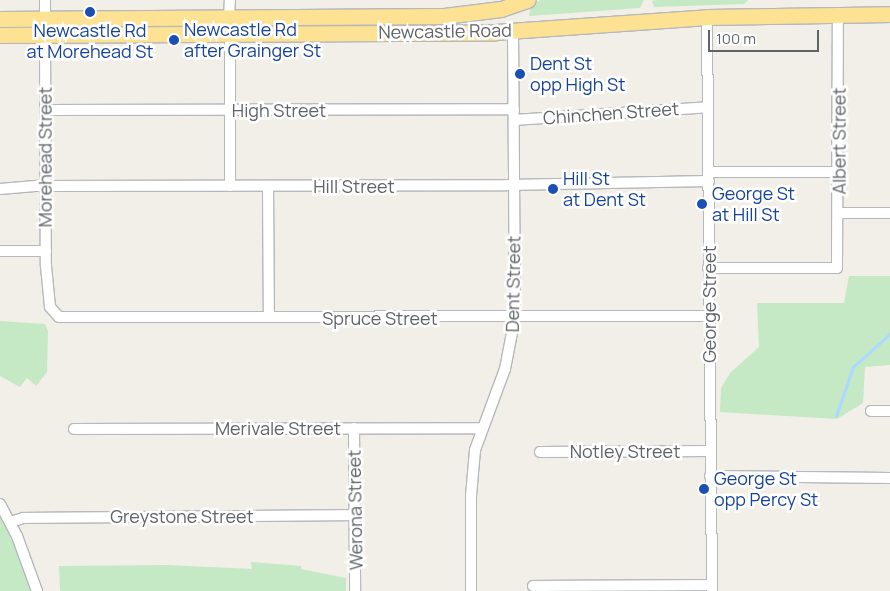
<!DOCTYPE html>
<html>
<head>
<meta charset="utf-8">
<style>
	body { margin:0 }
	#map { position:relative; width:890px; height:591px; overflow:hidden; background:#f1efe8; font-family:Manrope,sans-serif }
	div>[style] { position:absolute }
	.green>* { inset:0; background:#c5e8c5 }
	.stream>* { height:2.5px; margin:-1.25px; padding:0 1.25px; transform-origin:1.25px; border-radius:1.25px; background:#aadaff }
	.roads { filter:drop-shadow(1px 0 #b5b8bc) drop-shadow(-1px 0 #b5b8bc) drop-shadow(0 1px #b5b8bc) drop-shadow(0 -1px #b5b8bc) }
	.minor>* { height:10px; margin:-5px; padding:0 5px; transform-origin:5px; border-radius:5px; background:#fff }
	.highway>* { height:15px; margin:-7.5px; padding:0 7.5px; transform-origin:7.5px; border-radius:7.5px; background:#fde293 }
	.dots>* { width:14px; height:14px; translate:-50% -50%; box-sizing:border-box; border:2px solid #fff; border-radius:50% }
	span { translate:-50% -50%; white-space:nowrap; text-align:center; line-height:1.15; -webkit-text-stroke:5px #fff; paint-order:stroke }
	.transit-label { font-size:18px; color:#164399 }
	.left { translate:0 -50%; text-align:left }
	.street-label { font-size:18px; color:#5f6368 }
	.scale { position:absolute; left:708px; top:30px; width:111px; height:22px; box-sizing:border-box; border:2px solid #5f6368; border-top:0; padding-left:6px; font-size:15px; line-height:18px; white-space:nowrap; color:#5f6368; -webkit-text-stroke:4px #fff; paint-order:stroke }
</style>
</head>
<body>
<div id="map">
	<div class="green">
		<div style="clip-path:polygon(541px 0,644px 0,640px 8px,529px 16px,531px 5px)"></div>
		<div style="clip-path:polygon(657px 0,748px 0,744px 4px,654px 7px,652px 1px)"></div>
		<div style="clip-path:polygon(849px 276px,890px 276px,890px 365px,865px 367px,863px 403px,837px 419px,720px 412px,721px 388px,730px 373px,759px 347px,757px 303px,844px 303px)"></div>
		<div style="clip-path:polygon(0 321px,45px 324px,48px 331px,47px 372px,36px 386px,27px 378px,20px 387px,0 376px)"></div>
		<div style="clip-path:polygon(0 517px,17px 550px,31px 591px,0 591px)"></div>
		<div style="clip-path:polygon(251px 562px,301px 566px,301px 569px,346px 578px,346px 591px,60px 591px,59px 566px,167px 565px,252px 569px)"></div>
	</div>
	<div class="stream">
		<div style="left:836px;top:416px;width:52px;rotate:-70.9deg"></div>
		<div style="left:853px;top:367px;width:50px;rotate:-41.7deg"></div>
	</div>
	<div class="roads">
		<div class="minor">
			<div style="left:45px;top:0;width:19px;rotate:90deg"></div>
			<div style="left:229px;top:17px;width:17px;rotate:-87deg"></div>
			<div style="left:707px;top:17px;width:574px;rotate:89.5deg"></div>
			<div style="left:230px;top:34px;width:152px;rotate:90deg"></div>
			<div style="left:45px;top:35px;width:231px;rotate:89.8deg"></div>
			<div style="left:46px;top:266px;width:41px;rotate:84.4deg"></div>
			<div style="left:50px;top:307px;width:13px;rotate:48deg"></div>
			<div style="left:59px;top:317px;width:650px;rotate:-0.09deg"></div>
			<div style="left:45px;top:110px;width:469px;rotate:-0.1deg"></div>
			<div style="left:514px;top:120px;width:194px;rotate:-3.8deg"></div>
			<div style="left:709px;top:172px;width:131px"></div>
			<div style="left:268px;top:187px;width:129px;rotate:89.6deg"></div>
			<div style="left:0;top:189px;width:38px;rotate:-5deg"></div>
			<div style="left:38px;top:186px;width:469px;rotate:-0.1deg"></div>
			<div style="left:507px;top:185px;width:202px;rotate:-1.1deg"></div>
			<div style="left:840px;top:213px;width:50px"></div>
			<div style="left:0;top:251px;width:46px"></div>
			<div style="left:708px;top:268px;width:129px"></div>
			<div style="left:837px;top:268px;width:255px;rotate:-89.8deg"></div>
			<div style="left:871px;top:411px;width:19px"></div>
			<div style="left:354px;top:428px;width:163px;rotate:89.6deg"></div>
			<div style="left:74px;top:429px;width:407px;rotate:-0.1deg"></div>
			<div style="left:540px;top:452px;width:170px;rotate:-0.3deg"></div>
			<div style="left:710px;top:476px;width:180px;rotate:0.6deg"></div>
			<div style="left:0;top:504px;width:36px;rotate:62deg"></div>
			<div style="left:17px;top:536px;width:59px;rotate:70deg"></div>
			<div style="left:10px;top:522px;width:14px;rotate:-17deg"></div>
			<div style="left:23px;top:518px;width:332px;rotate:-0.5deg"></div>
			<div style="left:533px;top:586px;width:178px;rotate:-0.3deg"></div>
			<div style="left:471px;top:591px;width:95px;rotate:-90deg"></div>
			<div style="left:471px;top:496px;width:46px;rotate:-85deg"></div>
			<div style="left:475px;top:450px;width:86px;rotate:-69.7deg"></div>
			<div style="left:505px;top:369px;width:53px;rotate:-79.1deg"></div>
			<div style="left:515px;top:317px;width:286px;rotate:-90.4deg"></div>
		</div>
		<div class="highway">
			<div style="left:0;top:19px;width:444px;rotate:-0.4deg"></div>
			<div style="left:444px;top:16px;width:57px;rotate:-7deg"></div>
			<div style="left:501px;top:9px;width:28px;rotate:-19deg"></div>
			<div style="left:0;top:35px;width:495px;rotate:-0.3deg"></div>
			<div style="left:495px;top:32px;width:213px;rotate:-4deg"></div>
			<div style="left:707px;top:17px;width:183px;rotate:-0.9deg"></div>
		</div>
	</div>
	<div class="dots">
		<div style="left:90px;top:12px;background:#1a4fb4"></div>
		<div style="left:174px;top:40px;background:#1a4fb4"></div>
		<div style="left:520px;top:74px;background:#1a4fb4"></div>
		<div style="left:553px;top:189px;background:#1a4fb4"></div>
		<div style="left:702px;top:204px;background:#1a4fb4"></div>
		<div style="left:704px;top:489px;background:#1a4fb4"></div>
	</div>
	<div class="transit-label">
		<span class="left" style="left:184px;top:40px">Newcastle Rd<br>after Grainger St</span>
		<span style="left:90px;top:41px">Newcastle Rd<br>at Morehead St</span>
		<span class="left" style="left:530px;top:74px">Dent St<br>opp High St</span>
		<span class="left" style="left:563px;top:189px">Hill St<br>at Dent St</span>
		<span class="left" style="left:712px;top:204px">George St<br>at Hill St</span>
		<span class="left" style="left:714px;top:489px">George St<br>opp Percy St</span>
	</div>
	<div class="street-label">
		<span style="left:445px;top:31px;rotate:-1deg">Newcastle Road</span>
		<span style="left:279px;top:110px">High Street</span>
		<span style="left:611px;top:113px;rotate:-4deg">Chinchen Street</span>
		<span style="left:839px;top:141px;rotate:-90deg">Albert Street</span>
		<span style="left:45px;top:157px;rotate:-90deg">Morehead Street</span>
		<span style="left:354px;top:186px">Hill Street</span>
		<span style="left:513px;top:284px;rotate:-89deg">Dent Street</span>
		<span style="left:709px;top:304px;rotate:-90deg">George Street</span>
		<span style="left:380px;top:318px">Spruce Street</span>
		<span style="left:278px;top:428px">Merivale Street</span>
		<span style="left:625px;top:451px">Notley Street</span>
		<span style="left:355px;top:510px;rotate:-91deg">Werona Street</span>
		<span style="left:182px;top:516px">Greystone Street</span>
	</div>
	<div class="scale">100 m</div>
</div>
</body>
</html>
